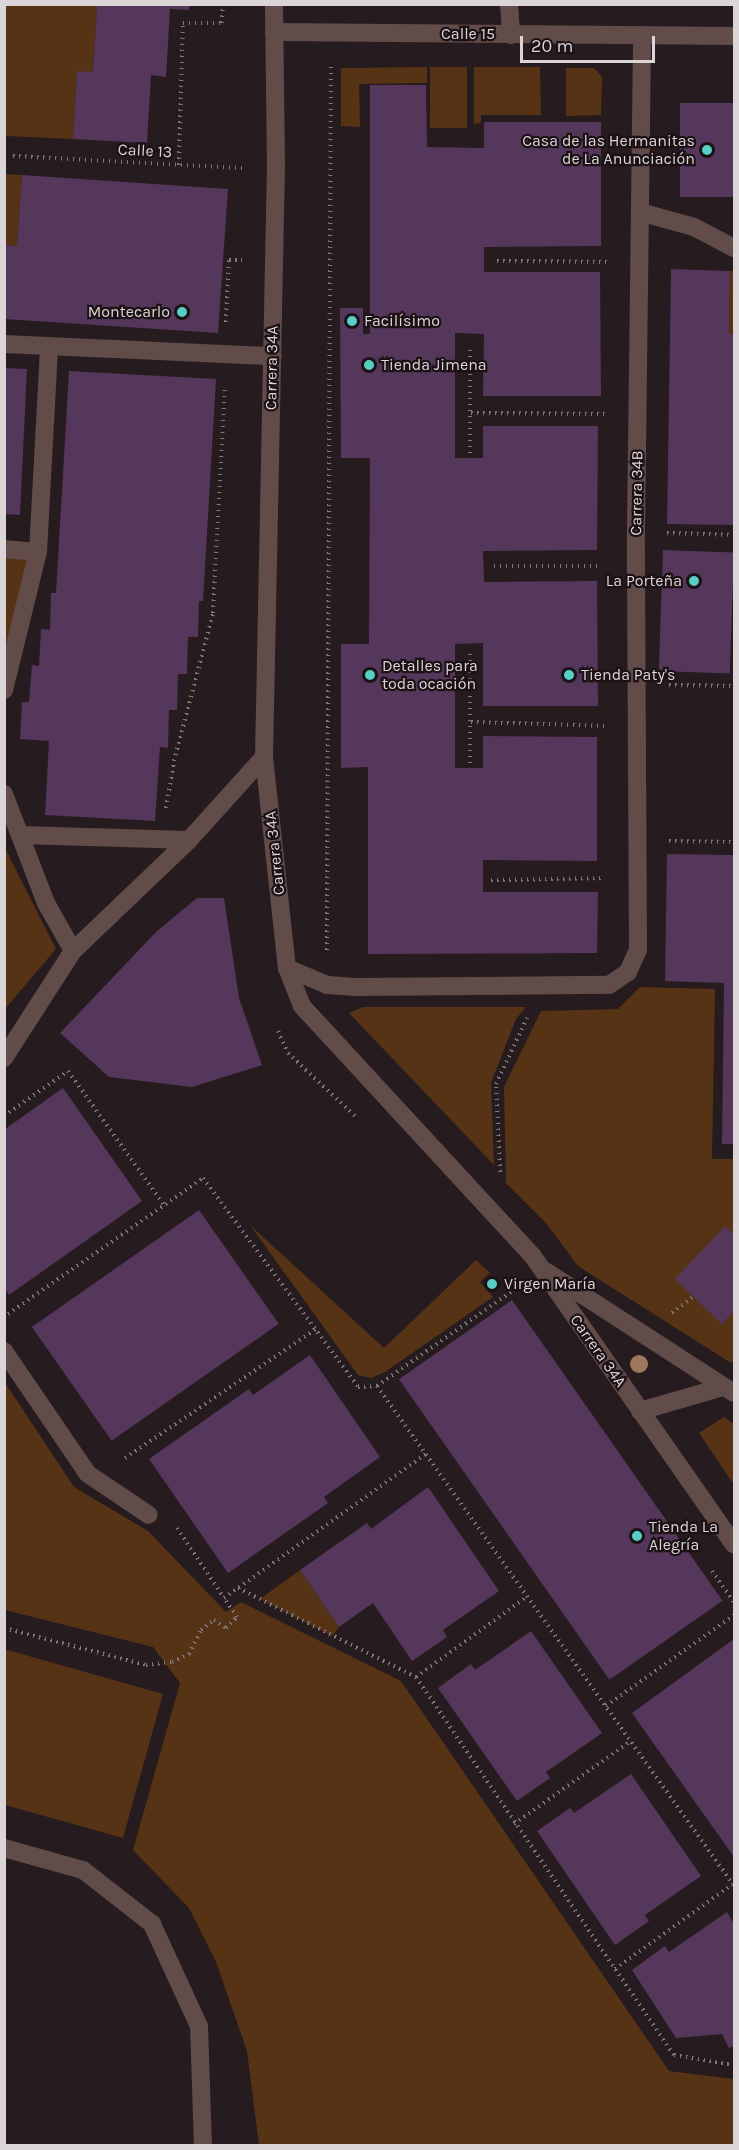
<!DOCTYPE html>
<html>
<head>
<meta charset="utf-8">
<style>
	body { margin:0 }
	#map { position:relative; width:739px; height:2150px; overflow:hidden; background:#261b1f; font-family:Karla,sans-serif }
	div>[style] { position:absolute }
	.green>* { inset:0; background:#553314; transform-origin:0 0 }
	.building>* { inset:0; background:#54375a; transform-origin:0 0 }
	.path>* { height:4px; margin-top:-2px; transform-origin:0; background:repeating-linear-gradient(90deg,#80777a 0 1.5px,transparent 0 6px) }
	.minor>* { height:18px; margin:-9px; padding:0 9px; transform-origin:9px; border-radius:9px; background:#624c49 }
	.trees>* { width:18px; height:18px; margin:-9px; border-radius:50%; background:#9d765c }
	.dots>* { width:16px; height:16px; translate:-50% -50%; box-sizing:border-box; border:3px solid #1c1216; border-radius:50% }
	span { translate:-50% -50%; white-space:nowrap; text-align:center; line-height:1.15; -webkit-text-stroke:4.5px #1c1216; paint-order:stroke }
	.street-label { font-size:16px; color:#dcd5d7 }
	.poi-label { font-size:16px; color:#dcd5d7 }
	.right { translate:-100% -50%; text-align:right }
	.left { translate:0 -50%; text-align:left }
	.frame { position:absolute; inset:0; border:6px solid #dcd5d7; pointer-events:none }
	.scale { position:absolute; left:520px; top:36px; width:135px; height:27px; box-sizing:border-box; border:3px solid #dcd5d7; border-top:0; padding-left:8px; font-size:18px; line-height:21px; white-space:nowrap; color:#dcd5d7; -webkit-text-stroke:4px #1c1216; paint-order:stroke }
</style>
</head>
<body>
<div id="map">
	<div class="green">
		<div style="clip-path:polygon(5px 5px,116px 5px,97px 5px,93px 72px,77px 72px,73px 139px,5px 136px,5px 140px)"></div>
		<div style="clip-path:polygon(427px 67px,427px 83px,359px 84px,360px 127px,341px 126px,341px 68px)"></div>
		<div style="left:430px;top:67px;width:37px;height:61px"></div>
		<div style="clip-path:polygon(474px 67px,540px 67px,541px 115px,481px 115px,481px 123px,474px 124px)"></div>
		<div style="clip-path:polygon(566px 68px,594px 68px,602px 77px,601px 115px,566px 116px)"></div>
		<div style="clip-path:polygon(4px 174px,22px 175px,17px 246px,5px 245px)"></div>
		<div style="clip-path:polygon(734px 270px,734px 334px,729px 334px,730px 271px)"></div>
		<div style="clip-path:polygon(5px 551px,36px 554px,5px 682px)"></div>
		<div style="clip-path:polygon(5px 848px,56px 949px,5px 1009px,4px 1009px)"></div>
		<div style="clip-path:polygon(640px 987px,715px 989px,712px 1159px,734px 1159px,734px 1361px,731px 1363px,578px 1266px,546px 1223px,506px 1183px,504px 1087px,541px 1011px,618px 1009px)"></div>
		<div style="clip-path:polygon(363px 1007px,526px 1007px,516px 1019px,491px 1083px,494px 1165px,349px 1013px)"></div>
		<div style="clip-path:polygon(250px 1225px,384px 1348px,476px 1260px,490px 1273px,480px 1282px,493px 1297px,385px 1372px,371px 1378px,358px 1375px)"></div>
		<div style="clip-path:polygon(4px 1381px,74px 1487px,148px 1531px,226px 1612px,241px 1602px,401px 1681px,669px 2071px,734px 2079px,734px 2145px,259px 2145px,247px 2051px,216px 1962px,189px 1908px,133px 1850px,180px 1683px,153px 1647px,5px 1610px)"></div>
		<div style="clip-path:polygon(724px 1417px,734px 1424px,734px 1485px,699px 1433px)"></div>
		<div style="clip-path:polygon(300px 1570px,339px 1627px,332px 1636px,260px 1599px)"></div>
		<div style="clip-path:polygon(4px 1649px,163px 1694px,123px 1838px,5px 1805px)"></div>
	</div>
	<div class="building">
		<div style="clip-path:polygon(189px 4px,189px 10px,170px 9px,166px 77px,151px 75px,147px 143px,73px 139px,77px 71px,93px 72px,97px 5px)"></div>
		<div style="clip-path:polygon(370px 85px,426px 85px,427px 147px,484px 148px,484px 122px,601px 122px,601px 246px,484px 247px,484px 272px,600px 272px,601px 396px,483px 396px,484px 334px,455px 333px,455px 458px,483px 458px,483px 426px,598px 426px,597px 550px,483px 551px,484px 582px,597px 581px,598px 706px,483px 706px,483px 643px,455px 644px,455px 768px,483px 768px,483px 736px,597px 737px,597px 861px,483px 860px,483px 892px,598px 892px,597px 953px,368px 954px,368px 767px,341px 768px,341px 644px,369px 644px,370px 458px,341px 458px,340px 308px,363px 308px,363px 334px,370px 334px)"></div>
		<div style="left:734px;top:103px;width:94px;height:54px;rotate:90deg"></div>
		<div style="clip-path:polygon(22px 175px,228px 189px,218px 333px,4px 319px,4px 245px,17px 246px)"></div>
		<div style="clip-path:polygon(671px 269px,730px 271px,729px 334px,734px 334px,734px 525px,667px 524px)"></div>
		<div style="clip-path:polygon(4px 368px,27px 369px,20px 515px,4px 514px)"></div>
		<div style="clip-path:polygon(69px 371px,216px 379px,203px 601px,199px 601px,198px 637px,188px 637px,187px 674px,178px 674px,177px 710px,169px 710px,168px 748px,160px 747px,155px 821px,45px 815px,49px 741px,20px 739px,22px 702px,29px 702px,32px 665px,39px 666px,41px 629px,50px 630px,51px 593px,56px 593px)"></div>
		<div style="left:663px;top:550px;width:71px;height:121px;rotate:2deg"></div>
		<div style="clip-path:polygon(667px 854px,734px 855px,734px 1144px,722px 1144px,724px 983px,665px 981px)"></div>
		<div style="clip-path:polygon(197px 898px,224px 898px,239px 998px,262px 1065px,192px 1087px,109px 1077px,60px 1033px,157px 931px)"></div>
		<div style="clip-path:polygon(63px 1088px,142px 1201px,9px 1295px,5px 1289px,5px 1129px)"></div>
		<div style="left:199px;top:1210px;width:139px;height:204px;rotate:55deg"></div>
		<div style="clip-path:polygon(725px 1226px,734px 1235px,734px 1311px,722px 1324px,675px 1279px)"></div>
		<div style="left:512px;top:1300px;width:367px;height:138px;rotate:55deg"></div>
		<div style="clip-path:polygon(310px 1355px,380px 1457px,324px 1497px,328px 1503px,228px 1573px,149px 1459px,249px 1389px,253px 1395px)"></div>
		<div style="clip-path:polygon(428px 1487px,499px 1591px,443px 1630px,447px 1637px,412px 1661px,373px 1603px,339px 1627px,300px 1570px,367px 1523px,371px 1529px)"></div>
		<div style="clip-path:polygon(531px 1631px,602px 1733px,546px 1772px,550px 1778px,517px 1801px,438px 1688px,471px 1664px,475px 1670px)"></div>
		<div style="clip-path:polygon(734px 1639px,734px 1857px,632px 1713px)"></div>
		<div style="clip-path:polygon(631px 1774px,701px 1876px,645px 1915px,649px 1921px,615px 1945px,537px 1831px,570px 1808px,574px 1813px)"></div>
		<div style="clip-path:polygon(727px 1912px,734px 1924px,734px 2046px,729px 2048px,722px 2034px,676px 2038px,632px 1970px,665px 1946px,669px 1952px)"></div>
	</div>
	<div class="path">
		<div style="left:13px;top:156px;width:232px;rotate:3deg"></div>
		<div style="left:179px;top:165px;width:142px;rotate:-88.4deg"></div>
		<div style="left:183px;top:23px;width:39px"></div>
		<div style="left:222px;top:23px;width:19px;rotate:-87deg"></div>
		<div style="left:497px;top:261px;width:110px;rotate:0.5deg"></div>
		<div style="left:226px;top:322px;width:62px;rotate:-87.2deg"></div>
		<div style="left:229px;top:260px;width:13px"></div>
		<div style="left:471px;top:413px;width:134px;rotate:0.4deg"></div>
		<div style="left:470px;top:453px;width:105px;rotate:-90deg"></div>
		<div style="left:667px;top:533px;width:67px;rotate:1.7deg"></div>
		<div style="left:494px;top:566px;width:108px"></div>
		<div style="left:470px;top:654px;width:111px;rotate:90deg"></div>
		<div style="left:669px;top:685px;width:65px;rotate:0.9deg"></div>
		<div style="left:471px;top:722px;width:134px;rotate:1.7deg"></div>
		<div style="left:166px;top:808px;width:48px;rotate:-80.3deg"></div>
		<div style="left:174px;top:761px;width:153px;rotate:-75.2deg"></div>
		<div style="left:213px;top:613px;width:226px;rotate:-87deg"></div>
		<div style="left:669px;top:841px;width:65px;rotate:0.9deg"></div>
		<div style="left:491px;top:880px;width:114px;rotate:-1deg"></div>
		<div style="left:327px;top:950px;width:886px;rotate:-89.74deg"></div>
		<div style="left:278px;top:1031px;width:24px;rotate:66deg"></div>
		<div style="left:288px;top:1053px;width:92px;rotate:43.2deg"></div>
		<div style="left:4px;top:1116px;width:78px;rotate:-35.1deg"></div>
		<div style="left:68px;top:1071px;width:165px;rotate:54.4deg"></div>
		<div style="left:500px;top:1172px;width:88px;rotate:-92.6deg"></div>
		<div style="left:496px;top:1084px;width:73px;rotate:-64.8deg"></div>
		<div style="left:672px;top:1313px;width:28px;rotate:-38deg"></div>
		<div style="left:8px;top:1314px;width:238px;rotate:-34.9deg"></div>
		<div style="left:203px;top:1178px;width:260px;rotate:53.4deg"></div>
		<div style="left:358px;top:1387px;width:19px;rotate:-3deg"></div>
		<div style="left:377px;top:1386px;width:169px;rotate:-35.1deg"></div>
		<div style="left:377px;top:1386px;width:614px;rotate:54.47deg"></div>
		<div style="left:125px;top:1458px;width:230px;rotate:-34deg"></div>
		<div style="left:177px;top:1528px;width:84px;rotate:56.1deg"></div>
		<div style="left:224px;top:1598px;width:248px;rotate:-35.5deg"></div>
		<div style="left:712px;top:1571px;width:39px;rotate:55deg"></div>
		<div style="left:238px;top:1588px;width:199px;rotate:26.6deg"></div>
		<div style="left:416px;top:1677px;width:458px;rotate:55.7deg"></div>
		<div style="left:674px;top:2055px;width:61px;rotate:9.5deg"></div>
		<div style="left:4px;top:1628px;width:147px;rotate:14.6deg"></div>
		<div style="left:146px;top:1665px;width:26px;rotate:-7deg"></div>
		<div style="left:172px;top:1662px;width:19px;rotate:-25deg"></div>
		<div style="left:189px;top:1654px;width:27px;rotate:-63deg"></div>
		<div style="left:201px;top:1630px;width:16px;rotate:-38deg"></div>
		<div style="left:214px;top:1620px;width:14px;rotate:34deg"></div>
		<div style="left:226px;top:1628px;width:16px;rotate:-45deg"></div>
		<div style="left:237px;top:1617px;width:23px;rotate:-124deg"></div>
		<div style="left:416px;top:1677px;width:138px;rotate:-35.9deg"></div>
		<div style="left:606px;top:1706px;width:157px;rotate:-35.4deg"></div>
		<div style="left:514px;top:1824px;width:143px;rotate:-35.4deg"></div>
		<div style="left:615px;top:1969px;width:145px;rotate:-35.8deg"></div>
	</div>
	<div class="minor">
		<div style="left:274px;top:4px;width:161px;rotate:89.3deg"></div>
		<div style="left:276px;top:165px;width:592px;rotate:91.16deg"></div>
		<div style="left:264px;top:757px;width:212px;rotate:83.8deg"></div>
		<div style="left:287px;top:968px;width:41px;rotate:68.5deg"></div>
		<div style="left:302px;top:1006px;width:339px;rotate:47.3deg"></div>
		<div style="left:532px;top:1255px;width:353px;rotate:55.1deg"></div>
		<div style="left:509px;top:4px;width:31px;rotate:86deg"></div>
		<div style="left:274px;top:32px;width:460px;rotate:0.5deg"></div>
		<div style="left:640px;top:212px;width:56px;rotate:15.5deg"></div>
		<div style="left:694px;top:227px;width:45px;rotate:27.7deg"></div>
		<div style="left:4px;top:344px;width:269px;rotate:2.6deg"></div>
		<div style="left:4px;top:549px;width:34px;rotate:5deg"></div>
		<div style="left:4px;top:690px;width:142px;rotate:-76.2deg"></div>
		<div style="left:38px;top:552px;width:206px;rotate:-86.9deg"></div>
		<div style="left:4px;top:794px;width:117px;rotate:68.9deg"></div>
		<div style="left:46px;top:903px;width:55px;rotate:60.6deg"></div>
		<div style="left:20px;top:835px;width:169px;rotate:1.7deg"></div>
		<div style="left:287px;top:968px;width:43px;rotate:23deg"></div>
		<div style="left:327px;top:985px;width:29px;rotate:4deg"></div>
		<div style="left:356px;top:987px;width:253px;rotate:-0.5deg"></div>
		<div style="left:609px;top:985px;width:23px;rotate:-34deg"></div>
		<div style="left:628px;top:972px;width:24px;rotate:-66deg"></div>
		<div style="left:638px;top:950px;width:418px;rotate:-90.3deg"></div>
		<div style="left:636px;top:532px;width:496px;rotate:-89.3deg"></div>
		<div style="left:4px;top:1058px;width:127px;rotate:-57.2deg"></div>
		<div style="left:73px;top:951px;width:161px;rotate:-43.7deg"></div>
		<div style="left:189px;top:840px;width:112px;rotate:-47.9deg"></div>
		<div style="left:547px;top:1272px;width:223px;rotate:32.9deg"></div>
		<div style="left:4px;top:1351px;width:149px;rotate:55.7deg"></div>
		<div style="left:88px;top:1474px;width:73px;rotate:33.9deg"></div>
		<div style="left:640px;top:1411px;width:86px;rotate:-16.1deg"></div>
		<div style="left:4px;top:1848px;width:82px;rotate:15.6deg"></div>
		<div style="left:83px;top:1870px;width:88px;rotate:38deg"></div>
		<div style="left:152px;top:1924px;width:112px;rotate:65.3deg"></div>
		<div style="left:199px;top:2026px;width:120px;rotate:88.1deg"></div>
	</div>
	<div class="trees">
		<div style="left:639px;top:1364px"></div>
	</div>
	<div class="dots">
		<div style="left:707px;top:150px;background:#56cec4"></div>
		<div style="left:182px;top:312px;background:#56cec4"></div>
		<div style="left:352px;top:321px;background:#56cec4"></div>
		<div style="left:369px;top:365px;background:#56cec4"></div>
		<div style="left:694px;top:581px;background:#56cec4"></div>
		<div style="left:370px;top:675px;background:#56cec4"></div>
		<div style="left:569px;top:675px;background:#56cec4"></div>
		<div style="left:492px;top:1284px;background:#56cec4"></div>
		<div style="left:637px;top:1536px;background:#56cec4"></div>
	</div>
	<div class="street-label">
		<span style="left:468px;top:34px">Calle 15</span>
		<span style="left:145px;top:151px;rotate:3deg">Calle 13</span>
		<span style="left:272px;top:368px;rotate:-89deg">Carrera 34A</span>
		<span style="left:637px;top:493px;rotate:-89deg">Carrera 34B</span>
		<span style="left:275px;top:853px;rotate:-96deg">Carrera 34A</span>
		<span style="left:598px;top:1351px;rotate:55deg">Carrera 34A</span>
	</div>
	<div class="poi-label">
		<span class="right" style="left:695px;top:150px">Casa de las Hermanitas<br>de La Anunciación</span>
		<span class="right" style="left:170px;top:312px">Montecarlo</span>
		<span class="left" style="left:364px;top:321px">Facilísimo</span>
		<span class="left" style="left:381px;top:365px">Tienda Jimena</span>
		<span class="right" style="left:682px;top:581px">La Porteña</span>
		<span class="left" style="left:382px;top:675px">Detalles para<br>toda ocación</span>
		<span class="left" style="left:581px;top:675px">Tienda Paty's</span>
		<span class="left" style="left:504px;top:1284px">Virgen María</span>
		<span class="left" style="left:649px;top:1536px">Tienda La<br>Alegría</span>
	</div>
	<div class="frame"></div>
	<div class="scale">20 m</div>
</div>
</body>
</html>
